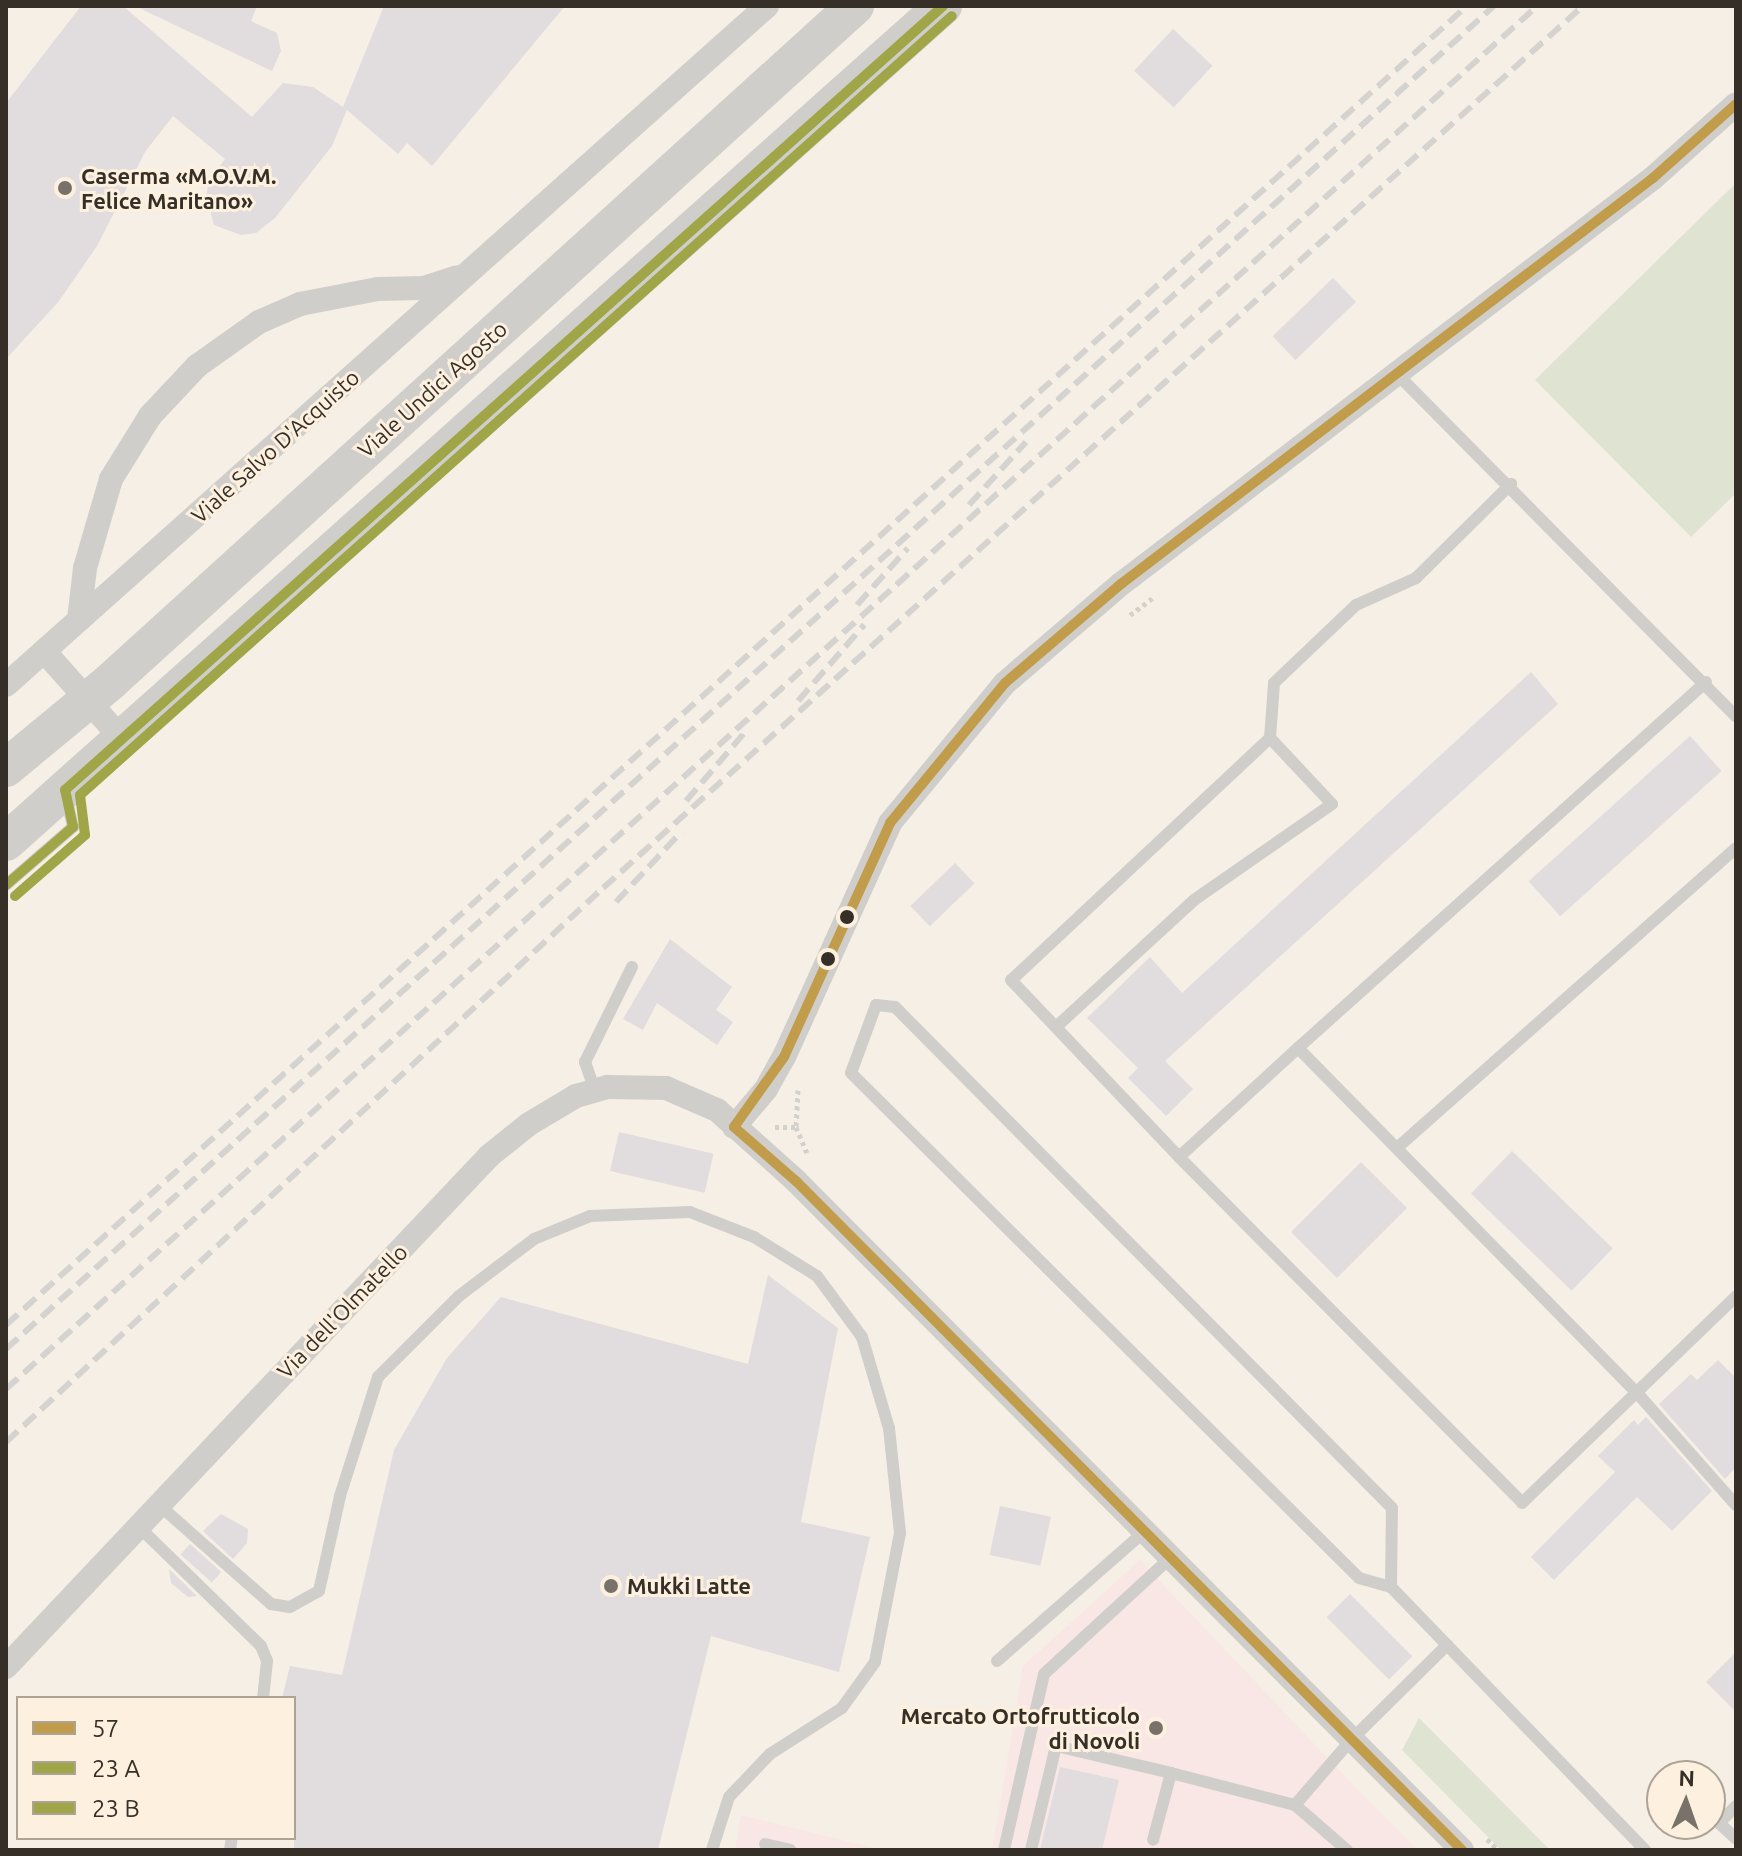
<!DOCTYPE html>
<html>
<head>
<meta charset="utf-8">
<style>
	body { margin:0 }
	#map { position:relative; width:1742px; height:1856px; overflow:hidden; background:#f6efe6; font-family:Ubuntu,sans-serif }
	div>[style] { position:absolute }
	.commercial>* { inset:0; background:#f9e7e5 }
	.green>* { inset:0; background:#dee3d2 }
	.building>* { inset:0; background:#e1dcdd; transform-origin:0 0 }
	.path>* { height:5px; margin-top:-2.5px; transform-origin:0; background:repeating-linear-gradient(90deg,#d4d1cd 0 4px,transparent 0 8px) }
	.lane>* { height:12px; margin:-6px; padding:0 6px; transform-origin:6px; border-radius:6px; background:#d0cecb }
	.street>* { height:24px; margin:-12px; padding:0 12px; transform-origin:12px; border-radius:12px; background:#d0cecb }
	.primary>* { height:38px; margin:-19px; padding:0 19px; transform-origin:19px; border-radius:19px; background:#d0cecb }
	.rail>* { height:6px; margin-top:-3px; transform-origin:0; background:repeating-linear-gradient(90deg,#d5d3d0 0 16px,transparent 0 24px) }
	.bus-1>* { height:10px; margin:-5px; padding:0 5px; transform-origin:5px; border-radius:5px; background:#c19c4b }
	.bus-2>* { height:10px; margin:-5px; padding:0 5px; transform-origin:5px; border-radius:5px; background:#a0a648 }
	.bus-3>* { height:10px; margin:-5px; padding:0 5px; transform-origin:5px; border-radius:5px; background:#a0a648 }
	.dots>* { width:22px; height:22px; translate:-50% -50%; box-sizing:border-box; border:4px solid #fdf0df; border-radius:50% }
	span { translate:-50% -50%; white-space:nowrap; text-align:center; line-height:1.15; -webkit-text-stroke:6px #fdf0df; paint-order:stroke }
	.poi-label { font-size:22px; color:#352f27; font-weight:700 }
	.left { translate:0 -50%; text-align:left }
	.right { translate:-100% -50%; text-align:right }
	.street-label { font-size:22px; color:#352f27 }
	.frame { position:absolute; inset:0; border:8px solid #352f27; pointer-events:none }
	.legend { position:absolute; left:16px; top:1696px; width:280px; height:144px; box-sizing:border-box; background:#fdf0df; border:2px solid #ada395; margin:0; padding:10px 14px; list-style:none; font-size:24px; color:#352f27 }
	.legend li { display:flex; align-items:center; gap:16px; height:40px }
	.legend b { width:40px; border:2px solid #ada395 }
	.north { position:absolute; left:1646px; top:1760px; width:80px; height:80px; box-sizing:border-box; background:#fdf0df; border:2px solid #ada395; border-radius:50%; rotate:2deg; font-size:22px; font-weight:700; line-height:32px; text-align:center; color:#352f27 }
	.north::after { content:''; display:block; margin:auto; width:28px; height:36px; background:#79726a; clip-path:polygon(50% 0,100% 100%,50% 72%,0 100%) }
</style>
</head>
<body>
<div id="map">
	<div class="commercial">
		<div style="clip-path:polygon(1140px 1560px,1357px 1789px,1418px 1850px,992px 1850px,1023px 1666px)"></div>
		<div style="clip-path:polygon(741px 1815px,883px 1850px,735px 1850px)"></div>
	</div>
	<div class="green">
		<div style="clip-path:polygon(1736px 183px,1736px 493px,1691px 537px,1535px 380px)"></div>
		<div style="clip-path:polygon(1419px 1718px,1550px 1850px,1501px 1850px,1402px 1750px)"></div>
	</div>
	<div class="building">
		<div style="clip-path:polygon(81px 6px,123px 6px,252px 117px,283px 83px,313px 87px,343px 107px,384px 6px,565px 6px,432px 166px,407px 143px,398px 154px,347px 110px,332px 146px,275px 218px,256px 233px,241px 235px,214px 225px,206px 196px,209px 181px,225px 159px,173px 116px,145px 152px,97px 246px,59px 301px,6px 359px,6px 103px)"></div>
		<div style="clip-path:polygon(135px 6px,257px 6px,251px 21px,277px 33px,281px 51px,272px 71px)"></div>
		<div style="left:1173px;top:29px;width:54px;height:57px;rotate:43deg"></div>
		<div style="left:1333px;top:278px;width:33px;height:84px;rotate:46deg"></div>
		<div style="clip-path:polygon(1531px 672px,1558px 704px,1165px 1061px,1193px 1089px,1166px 1116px,1128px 1078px,1138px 1068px,1087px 1018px,1150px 957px,1182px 993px)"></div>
		<div style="left:1690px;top:736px;width:47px;height:217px;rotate:48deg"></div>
		<div style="left:955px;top:863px;width:28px;height:62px;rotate:46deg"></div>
		<div style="clip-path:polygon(670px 939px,732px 987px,716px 1010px,733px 1022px,717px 1045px,657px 1003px,643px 1030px,623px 1019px)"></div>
		<div style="left:619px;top:1132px;width:97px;height:40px;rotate:13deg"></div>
		<div style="left:1512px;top:1151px;width:140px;height:59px;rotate:44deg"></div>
		<div style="left:1361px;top:1162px;width:65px;height:99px;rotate:45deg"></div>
		<div style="clip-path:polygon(768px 1275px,838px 1328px,801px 1522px,870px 1537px,839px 1672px,711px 1636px,658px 1850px,294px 1850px,294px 1698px,282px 1698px,290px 1666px,342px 1675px,394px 1450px,447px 1358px,501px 1297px,748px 1364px)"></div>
		<div style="clip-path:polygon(1718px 1360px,1736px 1378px,1736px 1467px,1725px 1479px,1659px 1404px,1691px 1374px,1697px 1380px)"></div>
		<div style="clip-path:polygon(1646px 1417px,1712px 1491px,1672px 1531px,1637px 1497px,1554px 1580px,1531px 1557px,1615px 1472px,1598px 1456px,1634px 1420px,1638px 1425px)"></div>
		<div style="left:1000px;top:1506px;width:52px;height:50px;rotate:12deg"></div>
		<div style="clip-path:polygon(221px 1514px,248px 1529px,247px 1543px,233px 1559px,203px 1531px)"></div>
		<div style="left:190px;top:1544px;width:42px;height:14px;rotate:42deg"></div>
		<div style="clip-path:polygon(169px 1569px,197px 1596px,188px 1597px,171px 1583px)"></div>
		<div style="left:1350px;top:1594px;width:88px;height:33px;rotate:45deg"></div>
		<div style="clip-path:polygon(1736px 1652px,1736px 1712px,1706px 1682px)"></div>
		<div style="clip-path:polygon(1060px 1767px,1119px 1780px,1102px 1850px,1040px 1850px)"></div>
	</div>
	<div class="path">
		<div style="left:1130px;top:615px;width:30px;rotate:-37deg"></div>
		<div style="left:798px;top:1090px;width:37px;rotate:93deg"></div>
		<div style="left:796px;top:1127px;width:28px;rotate:67deg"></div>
		<div style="left:775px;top:1127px;width:21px"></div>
		<div style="left:1487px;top:1839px;width:16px;rotate:45deg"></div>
	</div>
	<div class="lane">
		<div style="left:1396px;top:373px;width:483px;rotate:45.3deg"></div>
		<div style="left:1706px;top:682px;width:548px;rotate:138.11deg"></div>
		<div style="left:1298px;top:1048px;width:485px;rotate:45.5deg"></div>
		<div style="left:1638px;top:1394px;width:148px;rotate:48.6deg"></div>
		<div style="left:1270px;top:738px;width:55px;rotate:-85.8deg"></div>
		<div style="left:1274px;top:683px;width:113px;rotate:-43.6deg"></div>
		<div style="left:1356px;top:605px;width:66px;rotate:-24.2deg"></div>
		<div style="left:1416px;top:578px;width:134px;rotate:-44.7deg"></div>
		<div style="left:6px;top:885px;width:89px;rotate:-40.9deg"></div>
		<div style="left:73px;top:827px;width:32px;rotate:-103deg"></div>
		<div style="left:1056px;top:1027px;width:188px;rotate:-42.6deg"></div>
		<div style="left:1194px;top:900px;width:168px;rotate:-34.8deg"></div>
		<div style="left:1332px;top:804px;width:91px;rotate:-133.2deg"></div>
		<div style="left:1270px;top:738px;width:354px;rotate:136.9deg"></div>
		<div style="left:1011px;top:980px;width:244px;rotate:46.5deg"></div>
		<div style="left:1179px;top:1157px;width:161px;rotate:-42.5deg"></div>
		<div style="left:595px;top:1091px;width:31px;rotate:-109deg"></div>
		<div style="left:585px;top:1062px;width:106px;rotate:-63.7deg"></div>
		<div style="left:1398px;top:1147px;width:451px;rotate:-41.5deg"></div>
		<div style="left:1179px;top:1157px;width:487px;rotate:45.2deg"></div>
		<div style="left:1522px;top:1503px;width:298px;rotate:-44deg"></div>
		<div style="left:158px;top:1504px;width:151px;rotate:41.5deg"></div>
		<div style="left:271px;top:1604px;width:19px;rotate:9deg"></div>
		<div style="left:290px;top:1607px;width:33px;rotate:-29deg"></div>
		<div style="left:319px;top:1591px;width:97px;rotate:-77.5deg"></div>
		<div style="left:340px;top:1496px;width:125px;rotate:-72.3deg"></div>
		<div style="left:378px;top:1377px;width:115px;rotate:-45deg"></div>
		<div style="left:459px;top:1296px;width:94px;rotate:-37.2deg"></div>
		<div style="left:534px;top:1239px;width:61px;rotate:-22.3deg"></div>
		<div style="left:590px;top:1216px;width:100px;rotate:-2.3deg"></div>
		<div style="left:690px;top:1212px;width:69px;rotate:21.3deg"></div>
		<div style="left:754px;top:1237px;width:74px;rotate:31.8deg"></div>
		<div style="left:817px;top:1276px;width:76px;rotate:53.6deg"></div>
		<div style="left:862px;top:1337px;width:95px;rotate:73.5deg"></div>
		<div style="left:889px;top:1428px;width:106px;rotate:84deg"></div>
		<div style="left:900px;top:1533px;width:131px;rotate:101deg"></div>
		<div style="left:875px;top:1662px;width:57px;rotate:125.7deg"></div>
		<div style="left:842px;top:1708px;width:85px;rotate:147.4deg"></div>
		<div style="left:770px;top:1754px;width:59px;rotate:133.6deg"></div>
		<div style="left:729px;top:1797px;width:56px;rotate:107.8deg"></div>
		<div style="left:138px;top:1526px;width:172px;rotate:44.3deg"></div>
		<div style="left:261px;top:1646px;width:16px;rotate:68deg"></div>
		<div style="left:267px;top:1661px;width:37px;rotate:96deg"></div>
		<div style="left:1391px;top:1587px;width:79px;rotate:-89.3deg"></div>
		<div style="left:1392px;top:1508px;width:706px;rotate:-134.77deg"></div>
		<div style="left:895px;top:1007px;width:19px;rotate:-174deg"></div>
		<div style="left:876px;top:1005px;width:72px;rotate:110.2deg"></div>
		<div style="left:851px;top:1073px;width:716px;rotate:44.83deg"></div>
		<div style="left:1359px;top:1578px;width:33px;rotate:16deg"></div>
		<div style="left:1391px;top:1587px;width:366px;rotate:46deg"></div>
		<div style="left:997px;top:1661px;width:196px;rotate:-41.3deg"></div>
		<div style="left:1171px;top:1773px;width:128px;rotate:14.5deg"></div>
		<div style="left:1295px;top:1805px;width:87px;rotate:-49.2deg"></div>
		<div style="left:1352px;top:1739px;width:134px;rotate:-44.7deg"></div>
		<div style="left:1295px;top:1805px;width:69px;rotate:40.9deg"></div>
		<div style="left:1736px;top:1806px;width:24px;rotate:135deg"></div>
		<div style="left:1719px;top:1823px;width:23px;rotate:43deg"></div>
		<div style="left:765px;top:1844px;width:26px;rotate:13deg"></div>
		<div style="left:230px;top:1850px;width:12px;rotate:-81deg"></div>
		<div style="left:1004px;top:1850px;width:180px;rotate:-77.2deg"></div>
		<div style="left:1044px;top:1674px;width:171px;rotate:-42.6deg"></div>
		<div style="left:1031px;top:1850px;width:107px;rotate:-76.5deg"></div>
		<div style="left:1056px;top:1746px;width:118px;rotate:13.2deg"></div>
		<div style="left:1171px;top:1773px;width:69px;rotate:105deg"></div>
	</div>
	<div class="street">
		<div style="left:79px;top:620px;width:52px;rotate:-83.4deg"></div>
		<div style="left:85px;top:568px;width:93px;rotate:-73.7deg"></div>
		<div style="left:111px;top:479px;width:74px;rotate:-58.2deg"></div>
		<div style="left:150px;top:416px;width:69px;rotate:-46.8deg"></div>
		<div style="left:197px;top:366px;width:76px;rotate:-35.4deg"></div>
		<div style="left:259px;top:322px;width:45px;rotate:-23.7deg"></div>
		<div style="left:300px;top:304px;width:79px;rotate:-10.9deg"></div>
		<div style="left:378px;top:289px;width:46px;rotate:-1.2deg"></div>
		<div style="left:424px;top:288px;width:35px;rotate:-18deg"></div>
		<div style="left:45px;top:652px;width:116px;rotate:48.5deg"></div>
		<div style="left:6px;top:685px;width:1020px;rotate:-41.74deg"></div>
		<div style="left:734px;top:1127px;width:50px;rotate:-49.9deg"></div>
		<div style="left:766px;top:1089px;width:37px;rotate:-61deg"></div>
		<div style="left:784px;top:1057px;width:257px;rotate:-65.6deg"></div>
		<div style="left:890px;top:823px;width:181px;rotate:-50.6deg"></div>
		<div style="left:1005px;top:683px;width:153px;rotate:-40.5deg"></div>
		<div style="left:1121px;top:584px;width:669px;rotate:-37.35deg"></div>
		<div style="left:1653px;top:178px;width:111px;rotate:-41.7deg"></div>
		<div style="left:6px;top:1667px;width:703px;rotate:-46.61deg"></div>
		<div style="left:489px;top:1156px;width:51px;rotate:-38.7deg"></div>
		<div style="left:529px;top:1124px;width:55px;rotate:-30.8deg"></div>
		<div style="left:576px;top:1096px;width:33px;rotate:-16deg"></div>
		<div style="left:608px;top:1087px;width:58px;rotate:1deg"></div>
		<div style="left:666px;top:1088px;width:56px;rotate:23.3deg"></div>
		<div style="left:717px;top:1110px;width:106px;rotate:41.9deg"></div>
		<div style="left:796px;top:1181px;width:944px;rotate:45.13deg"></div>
	</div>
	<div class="primary">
		<div style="left:6px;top:768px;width:136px;rotate:-39.6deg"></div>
		<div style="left:111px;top:681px;width:1005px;rotate:-42.22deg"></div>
		<div style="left:6px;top:842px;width:1256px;rotate:-41.74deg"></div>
	</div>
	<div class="rail">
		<div style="left:969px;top:505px;width:85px;rotate:-47.9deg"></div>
		<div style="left:857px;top:605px;width:76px;rotate:-48.2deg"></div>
		<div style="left:798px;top:701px;width:101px;rotate:-49deg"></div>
		<div style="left:686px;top:801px;width:92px;rotate:-49.4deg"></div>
		<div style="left:616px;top:902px;width:96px;rotate:-47.1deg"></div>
		<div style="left:6px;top:1325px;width:1968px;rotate:-42.08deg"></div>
		<div style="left:6px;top:1349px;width:2004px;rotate:-42.07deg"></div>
		<div style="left:6px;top:1389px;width:2063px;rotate:-42.09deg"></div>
		<div style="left:6px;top:1442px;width:814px;rotate:-42.86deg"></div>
		<div style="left:603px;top:888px;width:1318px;rotate:-41.99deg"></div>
	</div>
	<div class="bus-1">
		<div style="left:734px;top:1127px;width:86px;rotate:-54.5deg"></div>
		<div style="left:784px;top:1057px;width:257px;rotate:-65.6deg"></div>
		<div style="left:890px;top:823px;width:181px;rotate:-50.6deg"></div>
		<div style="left:1005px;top:683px;width:153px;rotate:-40.5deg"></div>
		<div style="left:1121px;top:584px;width:669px;rotate:-37.35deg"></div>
		<div style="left:1653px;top:178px;width:111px;rotate:-41.7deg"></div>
		<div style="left:734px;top:1127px;width:82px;rotate:41.1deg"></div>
		<div style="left:796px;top:1181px;width:944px;rotate:45.13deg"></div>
	</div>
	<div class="bus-2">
		<div style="left:6px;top:885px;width:89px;rotate:-40.9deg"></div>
		<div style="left:73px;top:827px;width:38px;rotate:-102deg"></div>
		<div style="left:65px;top:790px;width:1177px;rotate:-41.76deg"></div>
	</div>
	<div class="bus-3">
		<div style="left:15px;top:896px;width:93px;rotate:-41.1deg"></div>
		<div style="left:85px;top:835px;width:40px;rotate:-97.1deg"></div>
		<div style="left:80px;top:795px;width:1169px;rotate:-41.78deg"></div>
	</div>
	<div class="dots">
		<div style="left:65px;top:188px;background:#79726a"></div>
		<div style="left:847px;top:917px;background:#352f27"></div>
		<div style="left:828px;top:959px;background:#352f27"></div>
		<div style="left:611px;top:1586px;background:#79726a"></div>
		<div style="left:1156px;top:1728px;background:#79726a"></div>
	</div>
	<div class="poi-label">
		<span class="left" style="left:81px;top:188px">Caserma «M.O.V.M.<br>Felice Maritano»</span>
		<span class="left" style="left:627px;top:1586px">Mukki Latte</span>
		<span class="right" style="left:1140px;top:1728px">Mercato Ortofrutticolo<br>di Novoli</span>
	</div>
	<div class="street-label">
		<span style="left:432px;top:389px;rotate:-42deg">Viale Undici Agosto</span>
		<span style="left:275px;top:446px;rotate:-42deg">Viale Salvo D'Acquisto</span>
		<span style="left:342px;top:1311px;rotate:-46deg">Via dell'Olmatello</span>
	</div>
	<div class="frame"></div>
	<ul class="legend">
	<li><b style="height:10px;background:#c19c4b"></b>57</li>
	<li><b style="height:10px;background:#a0a648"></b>23 A</li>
	<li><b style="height:10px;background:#a0a648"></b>23 B</li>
	</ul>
	<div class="north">N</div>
</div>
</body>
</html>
